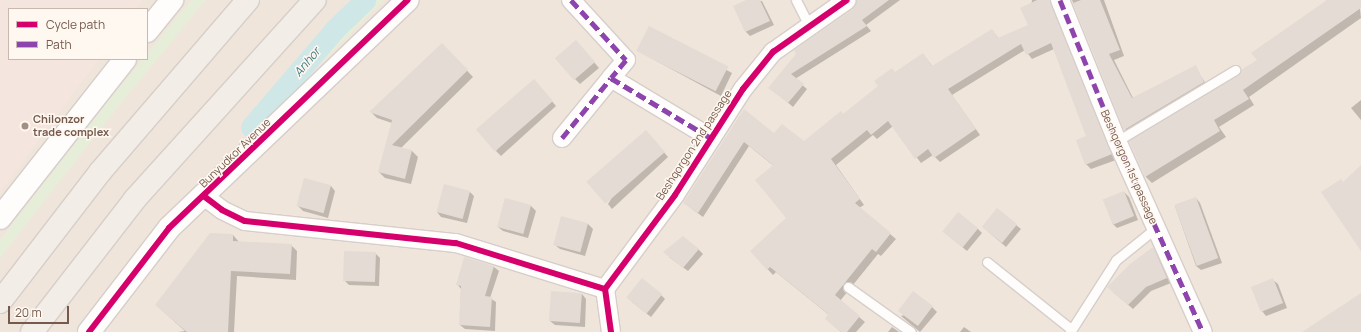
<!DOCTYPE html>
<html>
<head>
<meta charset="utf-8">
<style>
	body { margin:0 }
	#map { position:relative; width:1361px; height:332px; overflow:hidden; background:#f8f3ed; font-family:Manrope,sans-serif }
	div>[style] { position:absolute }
	.residential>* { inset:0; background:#f0e5db }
	.commercial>* { inset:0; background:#f5e5df }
	.green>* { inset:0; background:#e6eed9 }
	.shadow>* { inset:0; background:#0003 }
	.canal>* { height:21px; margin:-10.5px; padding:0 10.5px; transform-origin:10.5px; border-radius:10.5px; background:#cfe7e7 }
	.building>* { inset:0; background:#e4dbd5; transform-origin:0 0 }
	.roads { filter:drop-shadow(1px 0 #d6ceca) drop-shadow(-1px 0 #d6ceca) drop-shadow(0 1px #d6ceca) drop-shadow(0 -1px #d6ceca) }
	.service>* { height:9px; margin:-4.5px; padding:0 4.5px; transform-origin:4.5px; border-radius:4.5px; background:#fefdfc }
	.minor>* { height:18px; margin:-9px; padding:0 9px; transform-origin:9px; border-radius:9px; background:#fefdfc }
	.tertiary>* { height:22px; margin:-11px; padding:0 11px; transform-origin:11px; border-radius:11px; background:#fefdfc }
	.primary>* { height:22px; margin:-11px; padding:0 11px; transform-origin:11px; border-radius:11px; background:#f2ede7 }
	.quiet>* { height:5px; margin-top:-2.5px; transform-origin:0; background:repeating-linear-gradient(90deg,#8e44ad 0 10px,transparent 0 15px) }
	.cycleway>* { height:6px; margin:-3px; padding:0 3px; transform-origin:3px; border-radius:3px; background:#d6006c }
	.dots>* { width:11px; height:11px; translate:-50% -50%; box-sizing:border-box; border:2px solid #fef8f0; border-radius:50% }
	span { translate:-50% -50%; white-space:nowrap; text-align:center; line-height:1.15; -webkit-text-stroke:3px #fef8f0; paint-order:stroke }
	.poi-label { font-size:11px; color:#76594d; font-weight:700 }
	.left { translate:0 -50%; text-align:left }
	.street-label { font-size:11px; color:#76594d }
	.water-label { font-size:12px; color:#447b81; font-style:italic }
	.legend { position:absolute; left:8px; top:8px; width:140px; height:52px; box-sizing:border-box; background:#fef8f0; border:1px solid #c8b8af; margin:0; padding:5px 7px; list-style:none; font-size:12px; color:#76594d }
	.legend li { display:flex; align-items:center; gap:8px; height:20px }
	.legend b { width:20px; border:1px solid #c8b8af }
	.scale { position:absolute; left:8px; top:306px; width:61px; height:18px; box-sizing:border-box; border:2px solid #76594d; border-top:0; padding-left:5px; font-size:12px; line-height:14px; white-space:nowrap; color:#76594d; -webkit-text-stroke:3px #fef8f0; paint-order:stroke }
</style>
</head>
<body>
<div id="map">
	<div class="residential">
		<div style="clip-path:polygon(evenodd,0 0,1361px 0,1361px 332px,0 332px,0 0,9px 9px,147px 9px,147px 59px,9px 59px,9px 9px)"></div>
	</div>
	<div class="commercial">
		<div style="clip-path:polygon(0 0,142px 0,136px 9px,9px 9px,9px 59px,99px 59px,0 192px)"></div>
	</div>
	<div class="green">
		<div style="clip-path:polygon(191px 0,206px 0,118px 107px,0 258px,0 240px,109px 100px,143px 59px,147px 59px,147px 54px)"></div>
		<div style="clip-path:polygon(371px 0,384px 0,277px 108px,271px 109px,333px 37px)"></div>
	</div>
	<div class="shadow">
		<div style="clip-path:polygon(749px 0,762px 1px,774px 25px,750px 36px,746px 32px)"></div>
		<div style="clip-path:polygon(858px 0,900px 0,866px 25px,871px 31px,795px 79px,807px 89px,793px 107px,770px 87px,854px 9px)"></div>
		<div style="clip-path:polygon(1032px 0,1056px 0,1116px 160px,1091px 169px,1086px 164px,1087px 137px,1054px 49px,1032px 59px,1025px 50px,952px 95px,980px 135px,940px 162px,933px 155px,921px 163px,893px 126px,877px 139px,873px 135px,836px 165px,864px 205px,859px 208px,896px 239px,881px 256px,878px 254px,840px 301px,865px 322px,856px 332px,841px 332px,826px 319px,829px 315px,776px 272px,773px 275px,751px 251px,787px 218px,774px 166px,749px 146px,703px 217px,684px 203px,744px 110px,774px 135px,804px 142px,843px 115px,923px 54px,933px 67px,992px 30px,999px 39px,1029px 25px)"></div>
		<div style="clip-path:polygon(1072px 0,1104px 0,1124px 56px,1114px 60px,1133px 98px,1195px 67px,1208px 87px,1130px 134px,1125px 129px)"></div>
		<div style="clip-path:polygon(1328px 0,1359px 0,1361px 18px,1249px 97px,1254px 105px,1219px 127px,1226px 137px,1152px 183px,1146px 177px,1130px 141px,1239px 76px)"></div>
		<div style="clip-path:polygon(442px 44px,473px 77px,401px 148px,412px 151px,418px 157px,411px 184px,385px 178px,379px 172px,392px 123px,377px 118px,371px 112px)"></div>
		<div style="clip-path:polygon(680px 45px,732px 73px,721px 96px,638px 51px)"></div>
		<div style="clip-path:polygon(580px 46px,599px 68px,580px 84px,575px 79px)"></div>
		<div style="clip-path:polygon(538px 85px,556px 106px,501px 156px,496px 151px)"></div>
		<div style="clip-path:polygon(1361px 100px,1361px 120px,1351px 108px)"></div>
		<div style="clip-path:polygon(650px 136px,668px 157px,612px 209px,608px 204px)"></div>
		<div style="clip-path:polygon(331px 186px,335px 191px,328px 218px,303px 211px,298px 206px)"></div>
		<div style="clip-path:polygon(470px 192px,474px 196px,467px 223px,441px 217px,437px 212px)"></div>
		<div style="clip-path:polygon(1124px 192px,1129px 197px,1138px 220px,1117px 228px,1112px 223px)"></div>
		<div style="clip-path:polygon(1196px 198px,1200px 203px,1222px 263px,1201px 270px,1196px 266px,1175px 206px)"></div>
		<div style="clip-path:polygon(505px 199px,531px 206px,536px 211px,528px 238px,503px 231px,498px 227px)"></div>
		<div style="clip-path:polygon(562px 217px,588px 224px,593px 229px,585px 256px,560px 249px,555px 245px)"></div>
		<div style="clip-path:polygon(1016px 225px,1021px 229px,1006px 247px,983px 227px)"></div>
		<div style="clip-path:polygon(977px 228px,982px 233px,967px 251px,948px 235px)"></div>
		<div style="clip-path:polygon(233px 235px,239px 242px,291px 245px,297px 251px,296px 280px,237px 276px,234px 332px,178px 332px,185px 331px,156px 305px)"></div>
		<div style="clip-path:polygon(1153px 248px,1171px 283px,1151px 291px,1133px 309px,1113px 292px)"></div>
		<div style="clip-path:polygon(698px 249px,703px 254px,688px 271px,669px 257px)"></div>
		<div style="clip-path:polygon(375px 253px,380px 258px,379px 286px,349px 285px,344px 280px)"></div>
		<div style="clip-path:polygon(465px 258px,494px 267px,499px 271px,490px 298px,496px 302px,495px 331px,465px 329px,460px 325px,461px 289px,457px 284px)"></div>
		<div style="clip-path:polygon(1273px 280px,1278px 284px,1287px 308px,1266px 316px,1262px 311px,1253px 288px)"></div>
		<div style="clip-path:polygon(582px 294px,586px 299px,585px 327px,555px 325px,550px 321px)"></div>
		<div style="clip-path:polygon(661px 295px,665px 299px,651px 317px,632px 302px)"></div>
		<div style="clip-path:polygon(932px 307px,937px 312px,920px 332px,901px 316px)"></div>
		<div style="clip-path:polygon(892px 327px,899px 332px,888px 332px)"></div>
		<div style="clip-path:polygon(964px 327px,971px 332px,960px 332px)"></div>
	</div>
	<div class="canal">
		<div style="left:251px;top:127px;width:129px;rotate:-49.4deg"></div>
		<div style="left:335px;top:29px;width:42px;rotate:-44deg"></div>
	</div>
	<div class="building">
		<div style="clip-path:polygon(746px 0,760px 0,770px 21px,745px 32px,733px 6px)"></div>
		<div style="clip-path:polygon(857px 0,889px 0,862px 20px,867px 26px,791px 74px,804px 84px,788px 103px,768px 88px,796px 54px,794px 50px,853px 9px)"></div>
		<div style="clip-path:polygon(1037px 0,1050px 0,1112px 154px,1085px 165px,1076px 140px,1086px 136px,1051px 43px,1026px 55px,1021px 44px,948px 89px,976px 129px,934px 158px,928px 149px,915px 159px,888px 121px,871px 135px,867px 130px,831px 159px,860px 199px,855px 203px,891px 233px,876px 252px,872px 249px,835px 295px,860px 316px,847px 332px,841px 332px,825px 319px,828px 314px,770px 267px,767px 270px,750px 251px,786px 218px,755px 180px,773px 165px,744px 142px,698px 213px,683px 203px,744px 109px,774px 133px,782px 124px,804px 141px,841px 111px,843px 114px,878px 86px,874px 81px,892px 68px,895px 72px,923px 53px,932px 66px,992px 29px,998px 38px,1028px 25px,1020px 8px)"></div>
		<div style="clip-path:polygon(1081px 0,1100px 0,1120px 50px,1109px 54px,1132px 98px,1196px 65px,1204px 82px,1124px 130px,1073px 3px)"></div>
		<div style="clip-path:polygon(1327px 0,1361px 0,1361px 8px,1243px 90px,1249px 99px,1214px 120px,1220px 131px,1145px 177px,1129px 141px,1238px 75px,1241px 70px,1257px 60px,1251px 53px)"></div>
		<div style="left:649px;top:26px;width:89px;height:28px;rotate:27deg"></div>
		<div style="left:576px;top:40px;width:29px;height:28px;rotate:49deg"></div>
		<div style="clip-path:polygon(442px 43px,468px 70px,392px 145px,412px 150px,405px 179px,378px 172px,392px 120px,369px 112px)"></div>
		<div style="left:534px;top:79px;width:29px;height:77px;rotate:49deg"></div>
		<div style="left:646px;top:130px;width:29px;height:79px;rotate:49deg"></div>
		<div style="clip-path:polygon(1361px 165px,1361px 251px,1321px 192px,1341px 179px,1343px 182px)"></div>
		<div style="left:304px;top:178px;width:28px;height:29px;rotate:15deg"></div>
		<div style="left:444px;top:184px;width:27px;height:29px;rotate:15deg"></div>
		<div style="left:1124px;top:191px;width:27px;height:23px;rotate:68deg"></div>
		<div style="left:1196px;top:197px;width:65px;height:23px;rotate:70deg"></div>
		<div style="left:505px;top:198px;width:27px;height:30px;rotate:15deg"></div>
		<div style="left:997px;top:208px;width:26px;height:24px;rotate:39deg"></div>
		<div style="left:958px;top:212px;width:26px;height:25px;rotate:39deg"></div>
		<div style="left:561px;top:216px;width:28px;height:30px;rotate:15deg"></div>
		<div style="clip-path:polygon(210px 233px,233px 234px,233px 241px,292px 244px,290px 274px,231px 271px,228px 332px,187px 332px,155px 305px)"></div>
		<div style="clip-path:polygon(683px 236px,699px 249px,683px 268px,663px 252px)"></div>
		<div style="clip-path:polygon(1153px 247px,1167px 278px,1146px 287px,1128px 305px,1107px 287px,1130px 264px)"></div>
		<div style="left:344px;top:251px;width:32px;height:30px;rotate:2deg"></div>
		<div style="clip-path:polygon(464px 257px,494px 266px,485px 296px,492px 297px,490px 327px,459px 325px,461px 286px,456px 285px)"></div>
		<div style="left:642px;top:278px;width:26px;height:25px;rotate:39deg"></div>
		<div style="left:1273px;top:278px;width:27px;height:24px;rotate:68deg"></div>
		<div style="left:551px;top:291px;width:31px;height:30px;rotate:4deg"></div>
		<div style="left:913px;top:291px;width:25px;height:25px;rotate:37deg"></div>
		<div style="clip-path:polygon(1361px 293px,1361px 332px,1302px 332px)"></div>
	</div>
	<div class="roads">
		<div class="service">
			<div style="left:796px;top:0;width:29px;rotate:63deg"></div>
			<div style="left:1117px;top:141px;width:138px;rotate:-31deg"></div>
			<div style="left:987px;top:262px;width:107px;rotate:38.6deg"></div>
			<div style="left:848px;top:287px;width:77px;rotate:35.5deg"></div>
			<div style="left:1070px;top:332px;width:85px;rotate:-57.4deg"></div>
			<div style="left:1116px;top:260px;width:51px;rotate:-38.7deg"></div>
		</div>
		<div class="minor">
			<div style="left:571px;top:0;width:81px;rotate:47.5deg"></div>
			<div style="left:626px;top:60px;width:23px;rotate:130deg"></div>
			<div style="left:611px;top:78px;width:117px;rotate:31deg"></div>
			<div style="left:1060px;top:0;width:152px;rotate:68deg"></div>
			<div style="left:1117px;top:141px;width:209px;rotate:65.8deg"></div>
			<div style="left:562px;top:138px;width:77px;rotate:-50.8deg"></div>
			<div style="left:205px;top:197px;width:21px;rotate:37deg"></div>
			<div style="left:222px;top:210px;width:25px;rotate:26deg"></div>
			<div style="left:245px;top:221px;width:212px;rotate:6deg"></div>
			<div style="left:456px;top:243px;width:156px;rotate:17.2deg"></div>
			<div style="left:611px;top:332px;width:43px;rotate:-97.9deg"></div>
			<div style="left:605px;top:289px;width:117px;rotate:-53.3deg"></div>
			<div style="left:675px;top:195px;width:126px;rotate:-57.3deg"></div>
			<div style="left:743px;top:89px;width:48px;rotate:-51deg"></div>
			<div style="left:773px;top:52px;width:90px;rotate:-35.1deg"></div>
		</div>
		<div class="tertiary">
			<div style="left:147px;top:31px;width:40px;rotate:-51deg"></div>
			<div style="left:0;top:218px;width:202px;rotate:-51.8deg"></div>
			<div style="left:89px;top:332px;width:131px;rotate:-52.4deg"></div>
			<div style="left:169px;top:228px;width:330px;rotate:-43.7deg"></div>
		</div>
		<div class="primary">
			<div style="left:0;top:302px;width:164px;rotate:-52.4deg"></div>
			<div style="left:100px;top:172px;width:227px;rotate:-49.3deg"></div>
			<div style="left:32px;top:332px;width:168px;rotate:-52.2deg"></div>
			<div style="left:135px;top:199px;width:268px;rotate:-47.9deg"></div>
		</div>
	</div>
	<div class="quiet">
		<div style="left:571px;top:0;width:81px;rotate:47.5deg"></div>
		<div style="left:626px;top:60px;width:23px;rotate:130deg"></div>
		<div style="left:611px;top:78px;width:117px;rotate:31deg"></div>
		<div style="left:1060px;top:0;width:152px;rotate:68deg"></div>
		<div style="left:1117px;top:141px;width:209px;rotate:65.8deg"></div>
		<div style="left:562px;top:138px;width:77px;rotate:-50.8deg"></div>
	</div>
	<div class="cycleway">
		<div style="left:205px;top:197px;width:21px;rotate:37deg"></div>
		<div style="left:222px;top:210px;width:25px;rotate:26deg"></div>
		<div style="left:245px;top:221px;width:212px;rotate:6deg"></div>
		<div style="left:456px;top:243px;width:156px;rotate:17.2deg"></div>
		<div style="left:89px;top:332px;width:131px;rotate:-52.4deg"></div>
		<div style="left:169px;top:228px;width:330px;rotate:-43.7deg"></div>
		<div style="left:611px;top:332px;width:43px;rotate:-97.9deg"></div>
		<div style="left:605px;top:289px;width:117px;rotate:-53.3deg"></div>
		<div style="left:675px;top:195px;width:126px;rotate:-57.3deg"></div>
		<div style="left:743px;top:89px;width:48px;rotate:-51deg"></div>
		<div style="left:773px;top:52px;width:90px;rotate:-35.1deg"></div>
	</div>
	<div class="dots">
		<div style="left:25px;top:126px;background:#a48f85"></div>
	</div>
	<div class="poi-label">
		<span class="left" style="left:33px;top:126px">Chilonzor<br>trade complex</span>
	</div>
	<div class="street-label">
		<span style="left:694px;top:145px;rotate:-57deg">Beshqorgon 2nd passage</span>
		<span style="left:235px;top:153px;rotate:-44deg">Bunyudkor Avenue</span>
		<span style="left:1129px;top:167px;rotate:66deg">Beshqorgon 1st passage</span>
	</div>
	<div class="water-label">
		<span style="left:307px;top:62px;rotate:-50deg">Anhor</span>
	</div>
	<ul class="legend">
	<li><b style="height:5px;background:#d6006c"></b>Cycle path</li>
	<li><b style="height:5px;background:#8e44ad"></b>Path</li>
	</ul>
	<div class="scale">20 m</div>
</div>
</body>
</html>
